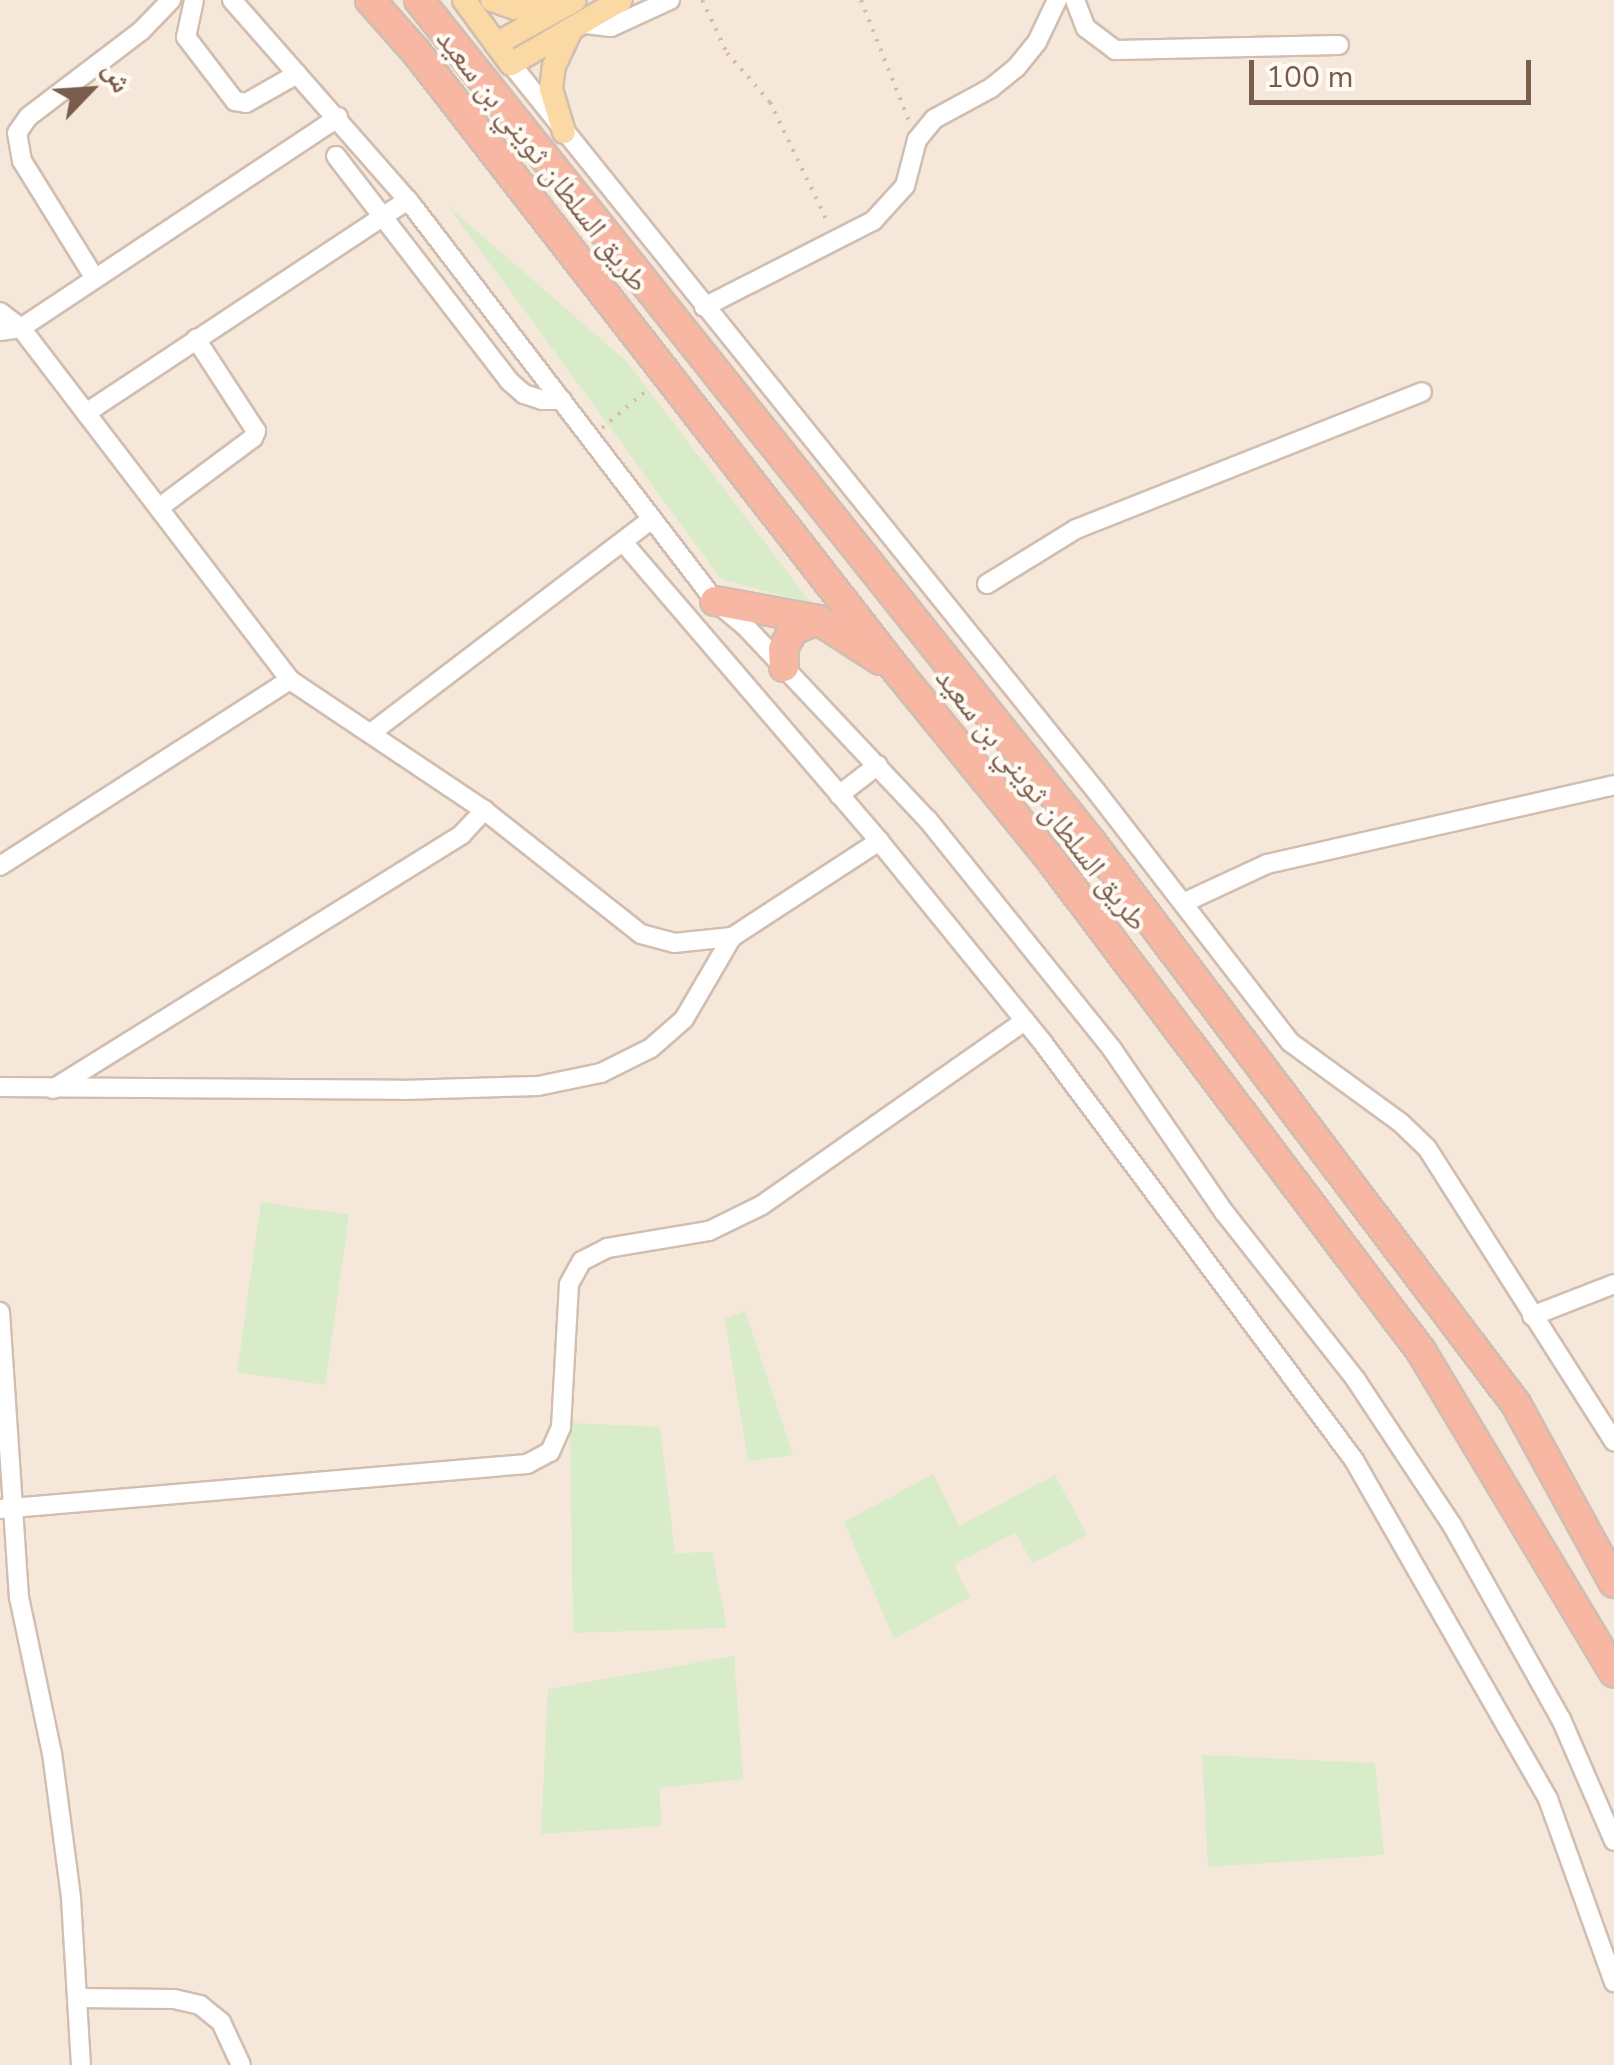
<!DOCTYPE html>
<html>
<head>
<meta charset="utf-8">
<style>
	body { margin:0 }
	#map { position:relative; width:1614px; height:2065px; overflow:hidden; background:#fdf6ec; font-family:"Nunito Sans","Noto Naskh Arabic",sans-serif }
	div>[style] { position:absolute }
	.residential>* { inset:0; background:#f5e8da; transform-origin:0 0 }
	.green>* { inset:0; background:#d8ecc9; transform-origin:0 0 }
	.path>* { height:4px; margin-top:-2px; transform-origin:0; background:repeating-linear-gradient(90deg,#d9b8a5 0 2.5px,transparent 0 10.5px) }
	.roads { filter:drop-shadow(2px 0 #d1beb0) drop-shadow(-2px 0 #d1beb0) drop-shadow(0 2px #d1beb0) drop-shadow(0 -2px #d1beb0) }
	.minor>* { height:18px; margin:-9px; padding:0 9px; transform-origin:9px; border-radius:9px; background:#fff }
	.major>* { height:22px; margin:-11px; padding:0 11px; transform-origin:11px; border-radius:11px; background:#fbd9a5 }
	.highway>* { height:28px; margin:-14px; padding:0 14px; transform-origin:14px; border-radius:14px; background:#f7b7a3 }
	span { translate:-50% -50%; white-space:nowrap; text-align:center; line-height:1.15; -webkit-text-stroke:8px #fffaf3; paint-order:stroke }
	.street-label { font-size:30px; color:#7a5c4d }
	.north { position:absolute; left:40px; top:40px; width:100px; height:100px; -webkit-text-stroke:8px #fffaf3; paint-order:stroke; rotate:65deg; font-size:28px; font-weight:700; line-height:40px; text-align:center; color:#7a5c4d }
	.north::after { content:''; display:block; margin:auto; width:35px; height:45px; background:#7a5c4d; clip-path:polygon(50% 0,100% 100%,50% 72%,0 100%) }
	.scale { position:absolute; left:1249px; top:60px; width:282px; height:45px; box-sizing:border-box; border:5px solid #7a5c4d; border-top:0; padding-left:12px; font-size:30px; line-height:35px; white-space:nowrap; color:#7a5c4d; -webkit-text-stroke:8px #fffaf3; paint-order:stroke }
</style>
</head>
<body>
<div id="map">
	<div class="residential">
		<div style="left:0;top:0;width:1614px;height:2065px"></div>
	</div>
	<div class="green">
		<div style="clip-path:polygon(448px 206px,627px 362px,811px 603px,721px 579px)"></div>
		<div style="left:261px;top:1202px;width:89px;height:172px;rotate:8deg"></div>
		<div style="clip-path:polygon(745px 1311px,793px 1455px,748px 1461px,725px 1319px)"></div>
		<div style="clip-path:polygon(570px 1423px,660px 1427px,675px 1553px,712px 1552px,727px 1628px,573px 1633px)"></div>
		<div style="clip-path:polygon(933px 1474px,959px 1526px,1055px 1475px,1087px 1535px,1033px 1563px,1015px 1533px,954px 1565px,970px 1597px,894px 1639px,844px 1522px)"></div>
		<div style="clip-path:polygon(734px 1656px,743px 1779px,659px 1788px,662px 1826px,541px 1834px,548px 1689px)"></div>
		<div style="clip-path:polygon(1202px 1755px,1375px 1763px,1384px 1855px,1208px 1867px)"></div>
	</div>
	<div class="path">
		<div style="left:702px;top:0;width:59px;rotate:64.7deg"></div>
		<div style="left:727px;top:53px;width:65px;rotate:48.7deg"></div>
		<div style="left:770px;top:102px;width:136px;rotate:64.4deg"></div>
		<div style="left:861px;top:0;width:130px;rotate:68.4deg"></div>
		<div style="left:602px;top:428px;width:60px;rotate:-40.3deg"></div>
	</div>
	<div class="roads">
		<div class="minor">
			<div style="left:194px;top:0;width:38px;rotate:102deg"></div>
			<div style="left:186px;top:37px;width:81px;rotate:52.6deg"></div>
			<div style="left:235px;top:101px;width:11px;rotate:10deg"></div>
			<div style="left:246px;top:103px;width:59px;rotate:-29.6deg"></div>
			<div style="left:232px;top:0;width:266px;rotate:48.7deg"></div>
			<div style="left:408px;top:200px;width:505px;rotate:52.56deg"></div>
			<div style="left:715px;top:601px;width:39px;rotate:40deg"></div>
			<div style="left:745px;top:626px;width:267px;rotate:46.7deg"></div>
			<div style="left:928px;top:820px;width:294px;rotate:51.2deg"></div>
			<div style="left:1112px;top:1049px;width:198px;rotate:55.5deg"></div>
			<div style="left:1224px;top:1212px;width:214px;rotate:51.8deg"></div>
			<div style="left:1356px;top:1380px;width:174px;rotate:56.5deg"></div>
			<div style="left:1452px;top:1525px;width:223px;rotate:60.7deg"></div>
			<div style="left:1561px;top:1719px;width:133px;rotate:66.5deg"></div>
			<div style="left:1075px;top:0;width:30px;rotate:69deg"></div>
			<div style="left:1086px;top:28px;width:36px;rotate:37deg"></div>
			<div style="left:1115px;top:50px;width:224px;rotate:-1.3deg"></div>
			<div style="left:578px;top:23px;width:33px;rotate:7deg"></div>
			<div style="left:611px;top:27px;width:65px;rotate:-24.6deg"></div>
			<div style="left:511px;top:64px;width:933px;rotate:51.18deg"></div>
			<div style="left:1096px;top:791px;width:317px;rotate:52.3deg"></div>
			<div style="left:1290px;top:1042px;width:137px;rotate:36.1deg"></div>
			<div style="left:1401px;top:1123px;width:36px;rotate:44deg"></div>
			<div style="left:1427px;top:1148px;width:348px;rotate:57.5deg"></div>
			<div style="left:336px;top:156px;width:284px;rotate:52.4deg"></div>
			<div style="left:509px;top:381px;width:20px;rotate:41deg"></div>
			<div style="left:524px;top:394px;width:19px;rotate:18deg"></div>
			<div style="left:542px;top:400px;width:20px"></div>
			<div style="left:94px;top:277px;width:137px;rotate:-121.8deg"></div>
			<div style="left:22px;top:161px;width:28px;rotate:-100deg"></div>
			<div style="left:17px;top:133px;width:19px;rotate:-55deg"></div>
			<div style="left:28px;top:117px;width:143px;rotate:-37.3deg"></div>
			<div style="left:142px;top:30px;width:42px;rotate:-46deg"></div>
			<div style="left:704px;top:307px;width:190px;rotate:-27deg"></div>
			<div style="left:873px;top:221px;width:47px;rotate:-47.6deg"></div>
			<div style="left:905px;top:186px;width:48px;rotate:-75.4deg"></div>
			<div style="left:917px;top:140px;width:27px;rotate:-51deg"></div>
			<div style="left:934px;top:119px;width:65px;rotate:-28.5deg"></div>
			<div style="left:991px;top:88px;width:32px;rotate:-39deg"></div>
			<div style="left:1016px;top:68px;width:33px;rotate:-51deg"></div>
			<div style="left:1037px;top:42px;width:47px;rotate:-64.5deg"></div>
			<div style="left:0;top:312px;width:26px;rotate:37deg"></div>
			<div style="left:21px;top:328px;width:443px;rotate:52.6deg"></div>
			<div style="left:290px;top:680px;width:234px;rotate:33.8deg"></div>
			<div style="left:484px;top:810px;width:200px;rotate:38.3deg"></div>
			<div style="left:641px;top:934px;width:34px;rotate:15deg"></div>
			<div style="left:674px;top:943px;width:58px;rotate:-5.9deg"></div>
			<div style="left:0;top:331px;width:21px;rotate:-8deg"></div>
			<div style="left:21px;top:328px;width:381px;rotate:-33.6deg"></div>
			<div style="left:86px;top:413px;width:386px;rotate:-33.5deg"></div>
			<div style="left:160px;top:507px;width:116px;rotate:-36.6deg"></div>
			<div style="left:253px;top:438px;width:8px;rotate:-67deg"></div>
			<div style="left:256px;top:431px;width:110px;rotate:-123.1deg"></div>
			<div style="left:623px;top:542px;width:394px;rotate:49.4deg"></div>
			<div style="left:879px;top:841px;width:260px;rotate:50.9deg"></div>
			<div style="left:1043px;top:1043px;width:520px;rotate:53.28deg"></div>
			<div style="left:1354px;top:1460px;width:391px;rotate:60.2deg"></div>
			<div style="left:1548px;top:1799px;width:195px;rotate:70.2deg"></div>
			<div style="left:987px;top:584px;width:105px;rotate:-31.7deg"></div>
			<div style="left:1076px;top:529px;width:372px;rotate:-21.6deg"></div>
			<div style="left:371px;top:733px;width:352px;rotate:-37.3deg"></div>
			<div style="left:839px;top:795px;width:49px;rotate:-37.6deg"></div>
			<div style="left:0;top:866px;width:345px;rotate:-32.7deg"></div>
			<div style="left:1183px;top:903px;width:93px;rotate:-24.9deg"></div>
			<div style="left:1267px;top:864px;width:356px;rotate:-12.8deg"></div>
			<div style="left:0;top:1087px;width:402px;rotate:0.4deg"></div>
			<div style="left:402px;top:1090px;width:136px;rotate:-1.7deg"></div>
			<div style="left:538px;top:1086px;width:64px;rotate:-11.7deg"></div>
			<div style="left:601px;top:1073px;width:56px;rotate:-26.6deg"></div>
			<div style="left:651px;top:1048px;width:44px;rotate:-41.3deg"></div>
			<div style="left:684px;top:1019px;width:95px;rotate:-59.7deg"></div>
			<div style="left:732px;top:937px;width:176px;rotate:-33.1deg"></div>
			<div style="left:53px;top:1089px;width:482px;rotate:-31.9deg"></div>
			<div style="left:462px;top:834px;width:33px;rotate:-47deg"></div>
			<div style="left:0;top:1312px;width:286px;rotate:86.2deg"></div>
			<div style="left:19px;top:1597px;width:159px;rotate:78.1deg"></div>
			<div style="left:52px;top:1753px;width:146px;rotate:82.5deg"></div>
			<div style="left:71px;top:1898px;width:167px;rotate:86.6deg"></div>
			<div style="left:1532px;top:1316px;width:88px;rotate:-21.3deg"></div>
			<div style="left:0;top:1509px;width:529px;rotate:-4.88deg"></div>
			<div style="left:527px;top:1464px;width:26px;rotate:-28deg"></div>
			<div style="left:550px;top:1452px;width:27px;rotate:-66deg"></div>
			<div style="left:561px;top:1427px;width:143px;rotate:-86.8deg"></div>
			<div style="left:569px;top:1284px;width:26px;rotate:-61deg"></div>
			<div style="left:582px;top:1261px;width:28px;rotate:-27deg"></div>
			<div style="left:607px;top:1248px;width:103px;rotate:-9.5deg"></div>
			<div style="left:709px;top:1231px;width:59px;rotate:-26.1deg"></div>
			<div style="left:762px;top:1205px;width:321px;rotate:-35deg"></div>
			<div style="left:77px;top:1998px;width:97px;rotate:0.6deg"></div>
			<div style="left:174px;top:1999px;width:27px;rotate:13deg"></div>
			<div style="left:200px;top:2005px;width:27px;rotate:39deg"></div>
			<div style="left:221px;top:2022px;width:47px;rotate:65.1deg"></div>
		</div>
		<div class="major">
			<div style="left:464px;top:0;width:79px;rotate:53.7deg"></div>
			<div style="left:511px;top:64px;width:127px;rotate:-30.2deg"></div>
			<div style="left:492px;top:0;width:24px;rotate:19deg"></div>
			<div style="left:515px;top:8px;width:42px;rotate:-1.4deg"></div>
			<div style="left:496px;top:44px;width:90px;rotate:-29.1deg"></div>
			<div style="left:564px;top:132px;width:45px;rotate:-106.8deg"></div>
			<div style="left:551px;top:89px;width:23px;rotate:-83deg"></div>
			<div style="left:554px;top:66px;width:42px;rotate:-64.7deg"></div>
		</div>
		<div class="highway">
			<div style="left:370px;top:0;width:71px;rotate:48.4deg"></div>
			<div style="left:417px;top:53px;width:785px;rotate:52.14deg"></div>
			<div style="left:899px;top:673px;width:246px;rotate:50.9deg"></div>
			<div style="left:1054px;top:864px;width:610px;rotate:53deg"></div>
			<div style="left:1421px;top:1351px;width:375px;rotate:59deg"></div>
			<div style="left:419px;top:0;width:1079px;rotate:51.4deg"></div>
			<div style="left:1092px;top:843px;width:703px;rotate:52.92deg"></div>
			<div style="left:1516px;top:1404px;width:204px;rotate:61.3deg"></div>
			<div style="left:715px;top:601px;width:105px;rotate:10.5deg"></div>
			<div style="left:818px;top:620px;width:74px;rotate:32.8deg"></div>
			<div style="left:784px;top:667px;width:18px;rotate:-93deg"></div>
			<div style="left:783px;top:649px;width:21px;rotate:-62deg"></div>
			<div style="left:793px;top:630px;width:27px;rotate:-22deg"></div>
		</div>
	</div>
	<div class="street-label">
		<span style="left:542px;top:161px;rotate:52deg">طريق السلطان ثويني بن سعيد</span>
		<span style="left:1041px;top:800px;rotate:52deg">طريق السلطان ثويني بن سعيد</span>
	</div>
	<div class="north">ش</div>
	<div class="scale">100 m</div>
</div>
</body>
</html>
